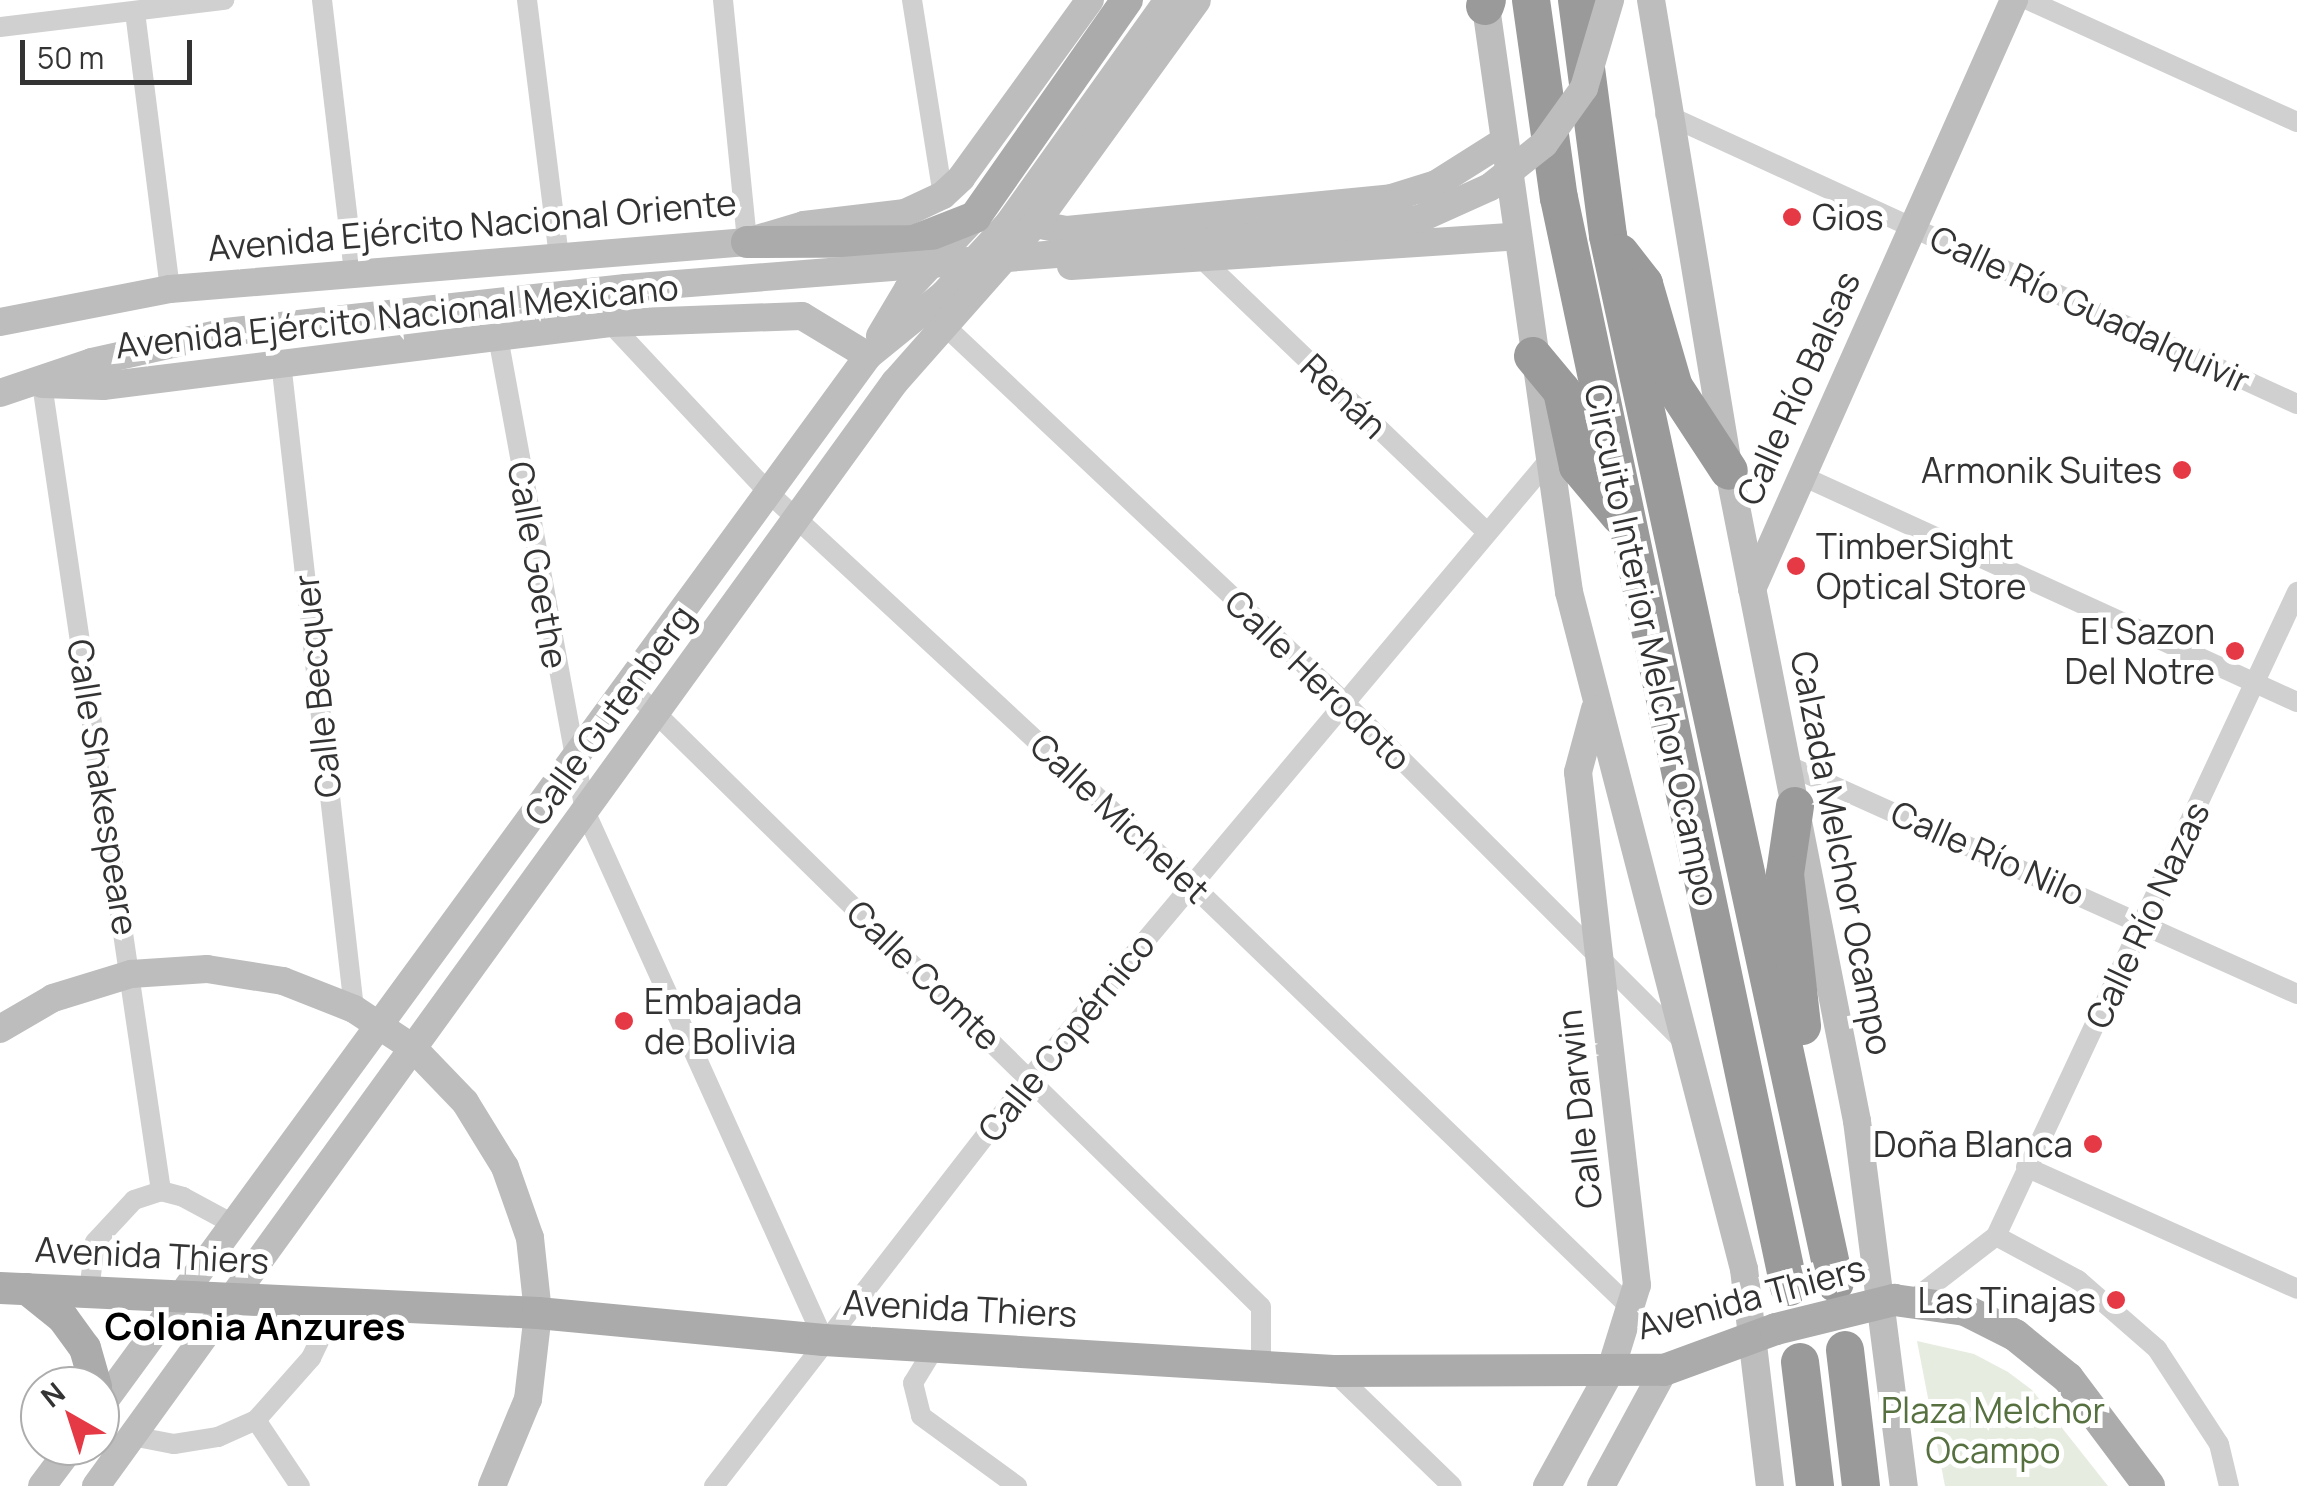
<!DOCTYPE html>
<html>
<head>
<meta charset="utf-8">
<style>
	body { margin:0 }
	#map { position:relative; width:2297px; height:1486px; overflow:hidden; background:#fff; font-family:Manrope,sans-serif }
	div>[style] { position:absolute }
	.green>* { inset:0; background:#e6ecdf }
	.street>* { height:20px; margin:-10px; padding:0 10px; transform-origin:10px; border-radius:10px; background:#d0d0d0 }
	.secondary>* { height:28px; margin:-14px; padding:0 14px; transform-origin:14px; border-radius:14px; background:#bdbdbd }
	.primary>* { height:32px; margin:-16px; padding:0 16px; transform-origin:16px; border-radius:16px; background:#ababab }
	.highway>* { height:38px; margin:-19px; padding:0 19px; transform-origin:19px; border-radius:19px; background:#9a9a9a }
	.secondary-bridge>* { height:28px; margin:-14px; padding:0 14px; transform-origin:14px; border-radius:14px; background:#bdbdbd }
	.primary-bridge>* { height:32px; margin:-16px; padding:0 16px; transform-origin:16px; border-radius:16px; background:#ababab }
	.dots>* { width:28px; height:28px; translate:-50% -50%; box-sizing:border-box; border:5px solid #fff; border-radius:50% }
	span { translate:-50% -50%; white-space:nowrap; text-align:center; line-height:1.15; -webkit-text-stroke:10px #fff; paint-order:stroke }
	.poi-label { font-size:35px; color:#333 }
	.left { translate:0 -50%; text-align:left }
	.right { translate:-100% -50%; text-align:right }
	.street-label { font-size:35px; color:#333 }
	.park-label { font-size:35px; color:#56703f }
	.neighbourhood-label { font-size:38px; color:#000; font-weight:700 }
	.north { position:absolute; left:20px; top:1366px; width:100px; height:100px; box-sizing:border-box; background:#fff; border:2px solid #adadad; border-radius:50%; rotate:321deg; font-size:28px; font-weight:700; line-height:40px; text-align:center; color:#333 }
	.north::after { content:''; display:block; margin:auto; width:35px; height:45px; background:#e63946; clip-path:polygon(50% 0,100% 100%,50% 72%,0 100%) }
	.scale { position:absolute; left:20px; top:40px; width:172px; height:45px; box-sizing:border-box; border:5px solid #333; border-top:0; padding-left:12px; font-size:30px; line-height:35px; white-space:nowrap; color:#333; -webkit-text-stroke:8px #fff; paint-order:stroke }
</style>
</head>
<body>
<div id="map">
	<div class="green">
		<div style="clip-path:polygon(1917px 1341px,1974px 1354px,2008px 1372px,2032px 1390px,2108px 1486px,1945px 1486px)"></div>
	</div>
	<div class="street">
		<div style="left:322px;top:0;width:274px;rotate:83.3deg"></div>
		<div style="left:527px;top:0;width:258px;rotate:82.9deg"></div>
		<div style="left:723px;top:0;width:243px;rotate:84.3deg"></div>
		<div style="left:912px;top:0;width:197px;rotate:81deg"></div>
		<div style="left:2028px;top:0;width:295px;rotate:24.4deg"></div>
		<div style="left:135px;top:12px;width:279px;rotate:82.8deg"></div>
		<div style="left:0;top:27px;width:226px;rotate:-6.9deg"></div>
		<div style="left:1665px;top:114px;width:695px;rotate:24.65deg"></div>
		<div style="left:1202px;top:259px;width:395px;rotate:43.8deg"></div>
		<div style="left:610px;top:323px;width:234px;rotate:46.9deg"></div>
		<div style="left:770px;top:494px;width:574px;rotate:42.81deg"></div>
		<div style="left:1191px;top:884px;width:615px;rotate:43.95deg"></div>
		<div style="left:946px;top:327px;width:545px;rotate:43.29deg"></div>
		<div style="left:1343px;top:701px;width:481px;rotate:45deg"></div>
		<div style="left:498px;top:337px;width:482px;rotate:79.6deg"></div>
		<div style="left:585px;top:811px;width:580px;rotate:65.69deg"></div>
		<div style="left:281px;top:362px;width:651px;rotate:83.56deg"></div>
		<div style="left:42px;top:384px;width:816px;rotate:81.61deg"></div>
		<div style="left:1800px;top:475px;width:546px;rotate:24.55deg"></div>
		<div style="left:629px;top:687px;width:885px;rotate:44.45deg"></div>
		<div style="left:1261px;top:1307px;width:60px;rotate:90deg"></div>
		<div style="left:1787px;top:765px;width:559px;rotate:24.18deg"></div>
		<div style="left:2026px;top:1167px;width:297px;rotate:24.2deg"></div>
		<div style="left:1996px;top:1236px;width:93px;rotate:28.2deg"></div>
		<div style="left:2078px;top:1280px;width:105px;rotate:41.1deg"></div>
		<div style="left:2157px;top:1349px;width:113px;rotate:56.9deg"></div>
		<div style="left:2219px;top:1444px;width:43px;rotate:76.6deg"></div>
		<div style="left:89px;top:1292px;width:50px;rotate:-83.2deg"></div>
		<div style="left:95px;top:1242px;width:57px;rotate:-47.1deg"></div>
		<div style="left:134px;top:1200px;width:28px;rotate:-18deg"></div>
		<div style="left:161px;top:1191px;width:23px;rotate:15deg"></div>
		<div style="left:183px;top:1197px;width:59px;rotate:28.3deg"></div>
		<div style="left:1909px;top:1303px;width:110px;rotate:-37.6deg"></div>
		<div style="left:1996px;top:1236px;width:711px;rotate:-64.95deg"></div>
		<div style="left:935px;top:1347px;width:42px;rotate:121.4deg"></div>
		<div style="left:913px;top:1383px;width:34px;rotate:76deg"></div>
		<div style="left:921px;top:1416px;width:119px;rotate:36.1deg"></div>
		<div style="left:1333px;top:1371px;width:165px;rotate:44deg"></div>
		<div style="left:256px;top:1420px;width:79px;rotate:56.3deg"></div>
		<div style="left:132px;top:1436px;width:43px;rotate:10.8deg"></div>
		<div style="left:174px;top:1444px;width:45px;rotate:-9deg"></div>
		<div style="left:218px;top:1437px;width:42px;rotate:-24.1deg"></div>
		<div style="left:256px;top:1420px;width:83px;rotate:-48.4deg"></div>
		<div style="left:311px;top:1358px;width:60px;rotate:-64.3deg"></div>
		<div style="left:714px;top:1486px;width:516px;rotate:-52.24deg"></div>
		<div style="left:1030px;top:1078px;width:806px;rotate:-49.98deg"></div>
	</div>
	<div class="secondary">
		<div style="left:1485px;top:0;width:598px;rotate:81.92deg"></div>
		<div style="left:1569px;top:592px;width:699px;rotate:75.51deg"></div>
		<div style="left:1744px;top:1269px;width:219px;rotate:83.2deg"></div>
		<div style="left:1651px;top:0;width:477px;rotate:80.6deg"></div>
		<div style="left:1729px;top:471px;width:662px;rotate:78.86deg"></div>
		<div style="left:1857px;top:1121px;width:368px;rotate:82.7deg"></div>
		<div style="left:1035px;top:224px;width:33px;rotate:11deg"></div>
		<div style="left:1067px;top:230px;width:326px;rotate:-5.6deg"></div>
		<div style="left:1391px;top:198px;width:47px;rotate:-17.3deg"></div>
		<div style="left:1436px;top:184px;width:80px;rotate:-32.3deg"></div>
		<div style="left:1071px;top:266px;width:447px;rotate:-3.8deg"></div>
		<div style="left:0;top:322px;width:173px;rotate:-11deg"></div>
		<div style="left:170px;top:289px;width:579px;rotate:-4.66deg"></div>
		<div style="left:747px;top:242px;width:59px;rotate:-16.6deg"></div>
		<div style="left:804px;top:225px;width:102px;rotate:-6.8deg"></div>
		<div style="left:905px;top:213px;width:42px;rotate:-25.3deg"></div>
		<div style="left:943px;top:195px;width:25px;rotate:-43deg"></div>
		<div style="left:961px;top:178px;width:220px;rotate:-54.1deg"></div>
		<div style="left:880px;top:336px;width:55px;rotate:-59.2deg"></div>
		<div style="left:908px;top:289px;width:97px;rotate:-47.1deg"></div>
		<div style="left:42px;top:384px;width:61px;rotate:1.9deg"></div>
		<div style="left:103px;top:386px;width:511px;rotate:-7.08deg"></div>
		<div style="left:610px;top:323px;width:192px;rotate:-2.1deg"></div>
		<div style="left:802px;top:316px;width:77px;rotate:31.2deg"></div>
		<div style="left:0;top:393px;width:97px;rotate:-18.6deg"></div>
		<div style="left:92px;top:362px;width:137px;rotate:-12.6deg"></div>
		<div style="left:226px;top:332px;width:402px;rotate:-6.3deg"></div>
		<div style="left:1752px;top:589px;width:645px;rotate:-66.02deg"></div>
		<div style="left:0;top:1029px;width:61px;rotate:-30.3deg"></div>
		<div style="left:53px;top:998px;width:82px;rotate:-17.1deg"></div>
		<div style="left:131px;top:974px;width:76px;rotate:-3.8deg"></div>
		<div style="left:207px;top:969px;width:77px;rotate:9deg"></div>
		<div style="left:283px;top:981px;width:76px;rotate:21.5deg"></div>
		<div style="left:354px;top:1009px;width:71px;rotate:33.5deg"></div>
		<div style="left:413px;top:1048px;width:75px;rotate:46.1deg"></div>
		<div style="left:465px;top:1102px;width:76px;rotate:58.4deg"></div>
		<div style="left:505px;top:1167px;width:75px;rotate:70.6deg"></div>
		<div style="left:530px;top:1238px;width:75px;rotate:83.9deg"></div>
		<div style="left:538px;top:1313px;width:87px;rotate:96.6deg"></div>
		<div style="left:528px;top:1399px;width:94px;rotate:112.5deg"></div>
		<div style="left:100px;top:1407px;width:1302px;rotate:-53.84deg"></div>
		<div style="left:868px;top:356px;width:98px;rotate:-39.2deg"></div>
		<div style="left:944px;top:294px;width:96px;rotate:-47.5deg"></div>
		<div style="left:1009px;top:223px;width:274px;rotate:-54.5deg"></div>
		<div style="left:42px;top:1486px;width:50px;rotate:-53.1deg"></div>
		<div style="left:96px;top:1486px;width:1363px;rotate:-54.11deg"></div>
		<div style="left:895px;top:382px;width:211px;rotate:-48.5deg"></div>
		<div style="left:1035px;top:224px;width:276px;rotate:-54.1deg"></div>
		<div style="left:1547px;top:1486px;width:130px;rotate:-61.1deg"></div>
		<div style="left:1610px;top:1372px;width:91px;rotate:-72.8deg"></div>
		<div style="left:1637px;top:1285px;width:516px;rotate:-96.56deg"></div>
		<div style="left:1578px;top:772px;width:65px;rotate:-74.9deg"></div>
		<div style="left:1601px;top:1486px;width:132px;rotate:-61.5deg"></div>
	</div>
	<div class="primary">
		<div style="left:747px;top:242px;width:167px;rotate:-0.3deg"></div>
		<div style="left:914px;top:241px;width:66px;rotate:-21.5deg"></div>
		<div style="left:975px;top:217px;width:265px;rotate:-55deg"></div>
		<div style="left:0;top:1288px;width:539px;rotate:2.66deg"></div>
		<div style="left:538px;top:1313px;width:287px;rotate:5.4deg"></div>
		<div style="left:824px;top:1340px;width:510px;rotate:3.49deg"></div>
		<div style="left:1333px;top:1371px;width:331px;rotate:-0.2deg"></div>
		<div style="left:1664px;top:1370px;width:119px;rotate:-20.1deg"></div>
		<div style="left:27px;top:1289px;width:46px;rotate:38.9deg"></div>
		<div style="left:63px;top:1318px;width:37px;rotate:54deg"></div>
		<div style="left:85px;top:1348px;width:40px;rotate:74deg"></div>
	</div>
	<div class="highway">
		<div style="left:1531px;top:0;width:200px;rotate:82deg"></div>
		<div style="left:1559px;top:198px;width:1113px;rotate:78.07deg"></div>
		<div style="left:1577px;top:0;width:238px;rotate:82.5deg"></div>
		<div style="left:1608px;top:236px;width:1071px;rotate:77.77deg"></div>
		<div style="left:1485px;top:6px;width:6px;rotate:-72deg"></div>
		<div style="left:1620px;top:253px;width:39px;rotate:52deg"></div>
		<div style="left:1644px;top:284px;width:107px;rotate:73.8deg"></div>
		<div style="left:1674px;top:387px;width:100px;rotate:56.8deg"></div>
		<div style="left:1533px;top:356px;width:45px;rotate:50.4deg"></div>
		<div style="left:1562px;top:391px;width:77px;rotate:78deg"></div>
		<div style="left:1578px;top:466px;width:65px;rotate:50deg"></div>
		<div style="left:1795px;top:806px;width:69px;rotate:98.4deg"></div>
		<div style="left:1785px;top:874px;width:153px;rotate:83.6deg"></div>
		<div style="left:1845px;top:1350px;width:137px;rotate:83.3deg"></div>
		<div style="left:1800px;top:1362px;width:125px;rotate:83.1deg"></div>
	</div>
	<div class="secondary-bridge">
		<div style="left:626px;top:288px;width:574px;rotate:-4.5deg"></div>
		<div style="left:1198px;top:243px;width:222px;rotate:-6.2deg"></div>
		<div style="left:1419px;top:219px;width:78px;rotate:-24.3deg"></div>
		<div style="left:1490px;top:187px;width:69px;rotate:-38.5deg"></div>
		<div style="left:1544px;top:144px;width:69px;rotate:-54.5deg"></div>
		<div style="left:1584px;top:88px;width:92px;rotate:-73.5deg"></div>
	</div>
	<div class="primary-bridge">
		<div style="left:1776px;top:1329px;width:122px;rotate:-13.8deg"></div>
		<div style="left:1894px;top:1300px;width:72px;rotate:8deg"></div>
		<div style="left:1965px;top:1310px;width:56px;rotate:26.6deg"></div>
		<div style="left:2015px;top:1335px;width:68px;rotate:39.1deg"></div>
		<div style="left:2068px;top:1378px;width:135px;rotate:53.1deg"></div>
	</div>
	<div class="dots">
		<div style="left:1792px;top:217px;background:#e63946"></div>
		<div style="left:2182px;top:470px;background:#e63946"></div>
		<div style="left:1796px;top:566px;background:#e63946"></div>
		<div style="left:2235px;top:651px;background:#e63946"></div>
		<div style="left:624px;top:1021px;background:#e63946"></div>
		<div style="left:2093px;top:1144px;background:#e63946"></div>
		<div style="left:2116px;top:1300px;background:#e63946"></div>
	</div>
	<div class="poi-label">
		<span class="left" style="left:1812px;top:217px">Gios</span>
		<span class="right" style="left:2162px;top:470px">Armonik Suites</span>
		<span class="left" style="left:1816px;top:566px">TimberSight<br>Optical Store</span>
		<span class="right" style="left:2215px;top:651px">El Sazon<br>Del Notre</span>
		<span class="left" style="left:644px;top:1021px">Embajada<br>de Bolivia</span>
		<span class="right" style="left:2073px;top:1144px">Doña Blanca</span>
		<span class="right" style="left:2096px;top:1300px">Las Tinajas</span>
	</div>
	<div class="street-label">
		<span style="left:472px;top:225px;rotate:-5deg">Avenida Ejército Nacional Oriente</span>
		<span style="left:2090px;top:309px;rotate:25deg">Calle Río Guadalquivir</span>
		<span style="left:397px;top:316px;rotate:-6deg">Avenida Ejército Nacional Mexicano</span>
		<span style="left:1798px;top:388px;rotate:-66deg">Calle Río Balsas</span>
		<span style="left:1344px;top:396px;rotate:44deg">Renán</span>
		<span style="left:538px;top:565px;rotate:80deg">Calle Goethe</span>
		<span style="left:1652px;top:645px;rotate:78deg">Circuito Interior Melchor Ocampo</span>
		<span style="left:1318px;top:680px;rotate:44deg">Calle Herodoto</span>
		<span style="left:317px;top:686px;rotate:-96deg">Calle Becquer</span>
		<span style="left:609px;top:715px;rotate:-54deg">Calle Gutenberg</span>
		<span style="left:103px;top:787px;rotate:81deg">Calle Shakespeare</span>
		<span style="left:1120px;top:818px;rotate:43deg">Calle Michelet</span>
		<span style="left:1842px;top:853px;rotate:79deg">Calzada Melchor Ocampo</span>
		<span style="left:1988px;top:853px;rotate:24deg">Calle Río Nilo</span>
		<span style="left:2147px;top:915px;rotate:-65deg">Calle Río Nazas</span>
		<span style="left:924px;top:975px;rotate:44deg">Calle Comte</span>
		<span style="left:1066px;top:1037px;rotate:-51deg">Calle Copérnico</span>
		<span style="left:1579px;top:1109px;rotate:-96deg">Calle Darwin</span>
		<span style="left:152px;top:1255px;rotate:3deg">Avenida Thiers</span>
		<span style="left:1751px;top:1297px;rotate:-15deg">Avenida Thiers</span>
		<span style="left:960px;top:1308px;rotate:3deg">Avenida Thiers</span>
	</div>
	<div class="park-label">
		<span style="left:1993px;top:1430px">Plaza Melchor<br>Ocampo</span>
	</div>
	<div class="neighbourhood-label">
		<span style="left:255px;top:1326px">Colonia Anzures</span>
	</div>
	<div class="north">N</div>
	<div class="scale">50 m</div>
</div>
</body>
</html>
